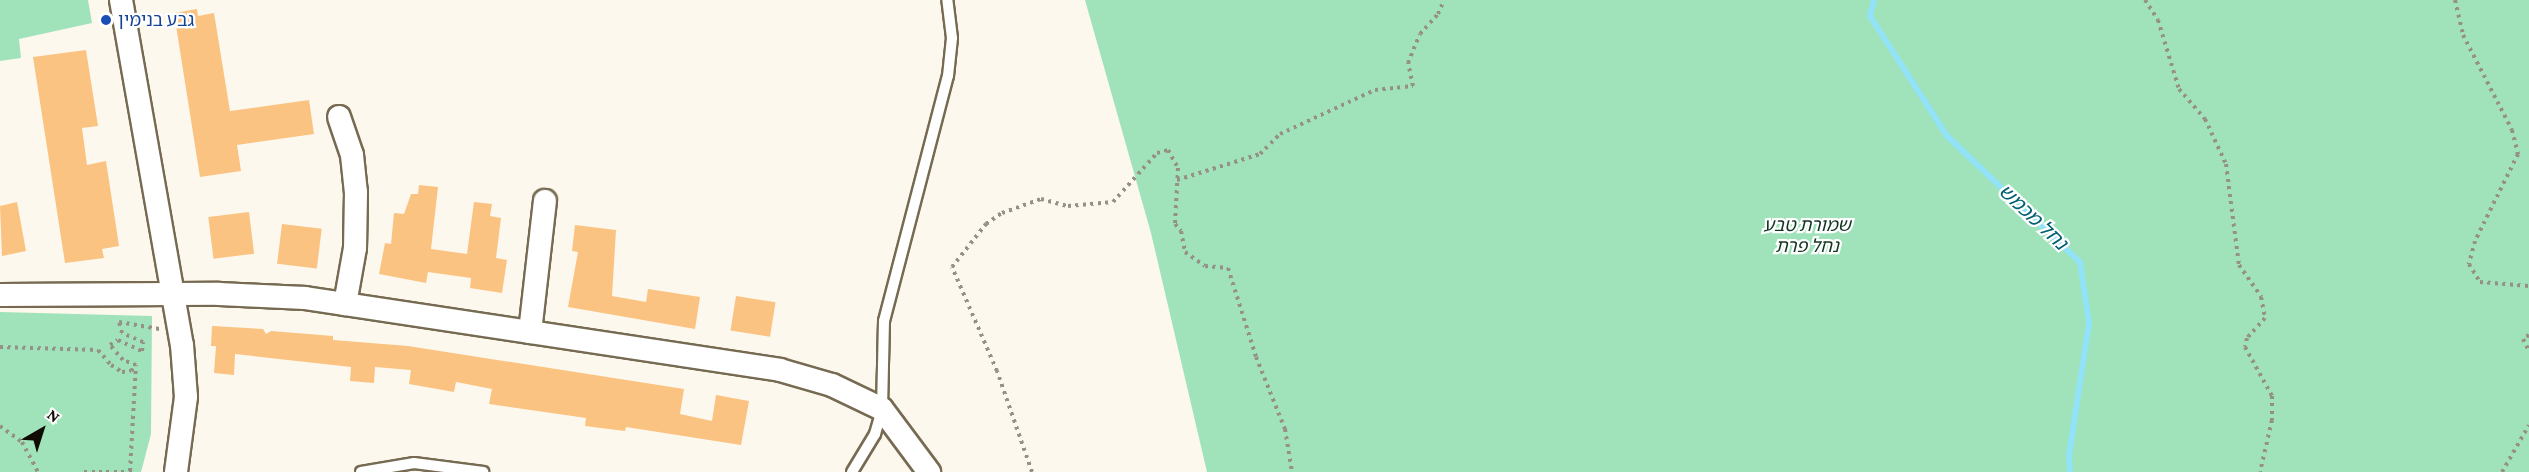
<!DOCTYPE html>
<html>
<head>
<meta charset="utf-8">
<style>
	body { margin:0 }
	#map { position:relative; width:2529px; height:472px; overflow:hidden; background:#fdf8ed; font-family:"Crimson Pro","Noto Sans Hebrew",serif }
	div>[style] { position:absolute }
	.green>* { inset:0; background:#a0e2b9 }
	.stream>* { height:6px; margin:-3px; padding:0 3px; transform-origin:3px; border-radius:3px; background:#92e2f8 }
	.building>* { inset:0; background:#fac381; transform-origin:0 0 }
	.path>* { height:4px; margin-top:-2px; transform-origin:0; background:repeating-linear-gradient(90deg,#959187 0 3px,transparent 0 7.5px) }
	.roads { filter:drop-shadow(2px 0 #766b52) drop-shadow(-2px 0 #766b52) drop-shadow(0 2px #766b52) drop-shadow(0 -2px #766b52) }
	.lane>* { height:10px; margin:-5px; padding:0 5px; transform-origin:5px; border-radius:5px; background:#fff }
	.street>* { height:22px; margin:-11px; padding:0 11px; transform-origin:11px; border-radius:11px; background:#fff }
	.dots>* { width:16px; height:16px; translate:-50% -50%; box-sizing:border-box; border:3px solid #fff; border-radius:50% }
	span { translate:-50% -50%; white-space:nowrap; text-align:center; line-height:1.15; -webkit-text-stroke:4.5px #fff; paint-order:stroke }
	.transit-label { font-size:18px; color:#164399 }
	.left { translate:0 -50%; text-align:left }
	.park-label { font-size:18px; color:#123522; font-style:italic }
	.water-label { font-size:20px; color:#006072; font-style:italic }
	.north { position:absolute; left:12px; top:400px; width:60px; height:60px; -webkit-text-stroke:4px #fff; paint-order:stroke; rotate:39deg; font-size:16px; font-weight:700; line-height:24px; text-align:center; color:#100c04 }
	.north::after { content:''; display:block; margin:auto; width:21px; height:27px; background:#100c04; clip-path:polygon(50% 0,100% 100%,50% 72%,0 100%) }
</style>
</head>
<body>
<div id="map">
	<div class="green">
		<div style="clip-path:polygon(0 0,88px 0,92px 23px,19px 39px,21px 58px,0 61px)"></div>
		<div style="clip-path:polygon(1085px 0,2529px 0,2529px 472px,1207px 472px,1151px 233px)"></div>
		<div style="clip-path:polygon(0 312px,152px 316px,151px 434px,141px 472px,0 472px)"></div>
	</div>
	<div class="stream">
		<div style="left:1874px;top:0;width:16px;rotate:104deg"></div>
		<div style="left:1870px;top:16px;width:143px;rotate:57.3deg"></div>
		<div style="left:1947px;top:136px;width:183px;rotate:43.5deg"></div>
		<div style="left:2080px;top:262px;width:62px;rotate:81.6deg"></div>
		<div style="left:2089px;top:323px;width:134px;rotate:98.6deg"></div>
		<div style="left:2069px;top:455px;width:17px;rotate:87deg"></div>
	</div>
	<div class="building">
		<div style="clip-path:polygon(197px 9px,198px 16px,214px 13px,230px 111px,309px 100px,314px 134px,237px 145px,241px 171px,200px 177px,174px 13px)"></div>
		<div style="clip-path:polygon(86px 50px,98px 126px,82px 128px,87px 165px,106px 161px,119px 246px,102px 249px,104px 258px,65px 263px,33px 57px)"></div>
		<div style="clip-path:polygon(419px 185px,438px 187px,431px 249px,467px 254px,474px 202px,492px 204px,490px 216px,501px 218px,496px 258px,507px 260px,502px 293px,470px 288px,471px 278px,428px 272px,426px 283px,379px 274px,385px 243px,391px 244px,394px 213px,404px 214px,411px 194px,418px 194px)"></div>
		<div style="clip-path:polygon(17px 202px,26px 251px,2px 256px,0 206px)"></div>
		<div style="left:249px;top:212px;width:42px;height:41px;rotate:83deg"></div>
		<div style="left:282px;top:224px;width:40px;height:40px;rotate:7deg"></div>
		<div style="clip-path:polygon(575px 225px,616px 230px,612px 296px,646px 302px,648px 289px,700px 297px,695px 329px,568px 307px,578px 252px,572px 251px)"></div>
		<div style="left:736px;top:296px;width:40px;height:35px;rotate:9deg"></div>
		<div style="clip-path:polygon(212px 326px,263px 329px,266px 334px,271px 331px,333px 336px,333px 340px,408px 346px,684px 389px,680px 414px,712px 421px,716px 395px,749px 401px,741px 445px,626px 427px,625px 431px,585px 426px,586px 418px,489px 404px,492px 389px,456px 382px,454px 392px,409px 384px,411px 370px,375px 367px,374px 383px,350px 381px,351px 367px,235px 354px,234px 375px,214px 373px,216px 346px,211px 346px)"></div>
	</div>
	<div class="path">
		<div style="left:2145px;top:0;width:24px;rotate:57deg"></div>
		<div style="left:2158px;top:20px;width:72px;rotate:73.1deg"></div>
		<div style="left:2179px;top:89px;width:40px;rotate:49deg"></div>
		<div style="left:2205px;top:119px;width:50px;rotate:65deg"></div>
		<div style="left:2226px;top:164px;width:102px;rotate:82.7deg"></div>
		<div style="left:2239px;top:265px;width:39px;rotate:55deg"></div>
		<div style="left:2261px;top:297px;width:21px;rotate:79deg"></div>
		<div style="left:2265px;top:318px;width:27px;rotate:132deg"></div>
		<div style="left:2247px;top:338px;width:9px;rotate:103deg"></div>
		<div style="left:2245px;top:347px;width:56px;rotate:61.1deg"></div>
		<div style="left:2272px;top:396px;width:24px;rotate:90deg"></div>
		<div style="left:2272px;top:420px;width:53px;rotate:103deg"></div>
		<div style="left:2455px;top:0;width:36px;rotate:77deg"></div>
		<div style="left:2463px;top:35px;width:107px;rotate:62.7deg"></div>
		<div style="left:2512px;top:130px;width:25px;rotate:76deg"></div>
		<div style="left:2518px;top:154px;width:97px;rotate:116.3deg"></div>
		<div style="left:2475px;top:241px;width:24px;rotate:105deg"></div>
		<div style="left:2469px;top:264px;width:21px;rotate:59deg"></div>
		<div style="left:2480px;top:282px;width:49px;rotate:4.7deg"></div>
		<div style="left:1177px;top:180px;width:87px;rotate:-17.4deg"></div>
		<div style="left:1260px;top:154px;width:28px;rotate:-45deg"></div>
		<div style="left:1280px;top:134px;width:105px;rotate:-24.9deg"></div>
		<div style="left:1375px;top:90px;width:38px;rotate:-6deg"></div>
		<div style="left:1413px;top:86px;width:24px;rotate:-102deg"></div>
		<div style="left:1408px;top:63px;width:31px;rotate:-68deg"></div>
		<div style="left:1420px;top:34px;width:27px;rotate:-48deg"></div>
		<div style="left:1438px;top:14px;width:15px;rotate:-67deg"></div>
		<div style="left:2529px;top:335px;width:7px;rotate:146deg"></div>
		<div style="left:2523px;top:339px;width:13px;rotate:63deg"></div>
		<div style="left:0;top:347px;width:98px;rotate:1.8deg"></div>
		<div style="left:98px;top:350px;width:20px;rotate:49deg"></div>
		<div style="left:111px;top:365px;width:13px;rotate:32deg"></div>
		<div style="left:122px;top:372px;width:9px;rotate:-6deg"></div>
		<div style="left:131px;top:371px;width:8px;rotate:-50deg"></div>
		<div style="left:136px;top:365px;width:14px;rotate:-159deg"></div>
		<div style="left:123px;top:360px;width:20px;rotate:-131deg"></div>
		<div style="left:110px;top:345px;width:9px;rotate:-32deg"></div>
		<div style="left:118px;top:340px;width:26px;rotate:25deg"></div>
		<div style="left:142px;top:351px;width:9px;rotate:-84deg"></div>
		<div style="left:143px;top:342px;width:23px;rotate:-157deg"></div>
		<div style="left:122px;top:333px;width:11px;rotate:-105deg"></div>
		<div style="left:119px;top:322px;width:41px;rotate:9.9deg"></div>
		<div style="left:0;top:426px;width:27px;rotate:36deg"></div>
		<div style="left:22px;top:442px;width:34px;rotate:62deg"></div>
		<div style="left:130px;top:471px;width:106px;rotate:-86.8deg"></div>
		<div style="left:84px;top:472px;width:52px"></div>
		<div style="left:1032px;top:472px;width:107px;rotate:-109.1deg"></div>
		<div style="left:997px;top:371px;width:113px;rotate:-113.4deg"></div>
		<div style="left:952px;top:267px;width:55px;rotate:-51.7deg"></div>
		<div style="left:986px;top:224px;width:19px;rotate:-35deg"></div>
		<div style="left:1002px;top:213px;width:41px;rotate:-19.7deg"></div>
		<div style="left:1041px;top:199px;width:28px;rotate:15deg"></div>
		<div style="left:1068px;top:206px;width:45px;rotate:-5.1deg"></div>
		<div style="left:1113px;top:202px;width:66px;rotate:-48.1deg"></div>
		<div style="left:1157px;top:153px;width:11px;rotate:-15deg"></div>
		<div style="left:1168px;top:150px;width:21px;rotate:61deg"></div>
		<div style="left:1178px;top:168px;width:56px;rotate:93.1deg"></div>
		<div style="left:1175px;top:224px;width:9px;rotate:49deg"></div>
		<div style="left:1181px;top:231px;width:21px;rotate:79deg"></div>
		<div style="left:1185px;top:252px;width:24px;rotate:35deg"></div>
		<div style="left:1205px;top:266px;width:23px;rotate:5deg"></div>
		<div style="left:1228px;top:268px;width:93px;rotate:72.5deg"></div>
		<div style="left:1256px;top:357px;width:78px;rotate:68.1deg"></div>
		<div style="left:1285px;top:429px;width:44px;rotate:80.8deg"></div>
		<div style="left:2502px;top:472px;width:54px;rotate:-60.1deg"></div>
	</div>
	<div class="roads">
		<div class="lane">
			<div style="left:361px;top:472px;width:54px;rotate:-9.6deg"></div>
			<div style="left:414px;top:463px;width:70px;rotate:7.4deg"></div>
			<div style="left:852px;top:472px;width:44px;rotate:-58.8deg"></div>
			<div style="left:875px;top:434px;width:26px;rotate:-74deg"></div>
			<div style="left:882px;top:409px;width:88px;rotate:-88.7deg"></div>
			<div style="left:884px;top:321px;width:253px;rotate:-75.4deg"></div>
			<div style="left:948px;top:76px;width:38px;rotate:-84deg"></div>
			<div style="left:952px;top:38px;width:38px;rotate:-97deg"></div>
		</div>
		<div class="street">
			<div style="left:121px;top:0;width:350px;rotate:80deg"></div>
			<div style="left:182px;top:345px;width:52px;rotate:85.6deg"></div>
			<div style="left:186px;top:397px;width:76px;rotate:97.6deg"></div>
			<div style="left:339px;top:117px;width:40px;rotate:71.1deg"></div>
			<div style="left:352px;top:155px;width:37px;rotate:84deg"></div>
			<div style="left:356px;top:192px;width:56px;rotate:91deg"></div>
			<div style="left:355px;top:248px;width:57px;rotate:100.1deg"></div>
			<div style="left:0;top:295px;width:219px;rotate:-0.3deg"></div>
			<div style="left:219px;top:294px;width:86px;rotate:2.7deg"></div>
			<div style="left:305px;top:298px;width:480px;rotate:8.6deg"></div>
			<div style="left:780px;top:370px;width:54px;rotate:16.1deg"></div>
			<div style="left:832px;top:385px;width:55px;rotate:25.6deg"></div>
			<div style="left:882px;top:409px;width:79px;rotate:53.3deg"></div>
			<div style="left:530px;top:332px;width:132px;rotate:-83.5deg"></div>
		</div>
	</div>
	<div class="dots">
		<div style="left:106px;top:20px;background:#1a4fb4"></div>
	</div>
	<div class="transit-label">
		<span class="left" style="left:118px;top:20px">גבע בנימין</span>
	</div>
	<div class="park-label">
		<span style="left:1807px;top:236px">שמורת טבע<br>נחל פרת</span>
	</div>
	<div class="water-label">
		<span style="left:2033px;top:217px;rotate:43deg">נחל מכמש</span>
	</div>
	<div class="north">N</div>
</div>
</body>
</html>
